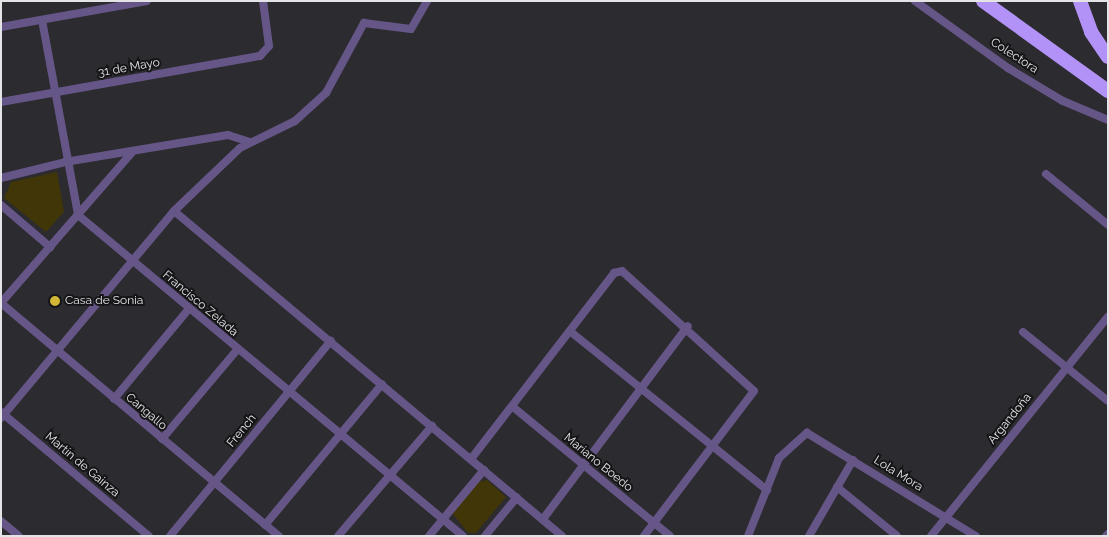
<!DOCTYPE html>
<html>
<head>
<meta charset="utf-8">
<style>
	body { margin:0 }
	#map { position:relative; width:1109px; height:537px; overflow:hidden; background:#2c2b2f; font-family:Raleway,sans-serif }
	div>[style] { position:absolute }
	.green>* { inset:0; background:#403607 }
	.minor>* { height:8px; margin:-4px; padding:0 4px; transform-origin:4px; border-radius:4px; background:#665688 }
	.motorway>* { height:14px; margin:-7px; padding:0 7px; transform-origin:7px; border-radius:7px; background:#b292f6 }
	.dots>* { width:14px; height:14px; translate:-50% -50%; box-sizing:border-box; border:2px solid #151416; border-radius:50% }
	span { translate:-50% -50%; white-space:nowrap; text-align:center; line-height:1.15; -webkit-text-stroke:4px #151416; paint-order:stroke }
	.street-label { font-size:12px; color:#e4e3e6 }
	.poi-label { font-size:12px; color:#e4e3e6 }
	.left { translate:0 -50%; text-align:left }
	.frame { position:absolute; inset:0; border:2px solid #e4e3e6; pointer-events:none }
</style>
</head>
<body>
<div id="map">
	<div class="green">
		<div style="clip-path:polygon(57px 172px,64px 212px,46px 232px,4px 198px,11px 182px)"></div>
		<div style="clip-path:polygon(487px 480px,506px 497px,476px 533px,468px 533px,452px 513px,478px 482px)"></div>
	</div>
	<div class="minor">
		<div style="left:915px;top:1px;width:115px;rotate:35.8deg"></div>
		<div style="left:1008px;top:68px;width:64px;rotate:31deg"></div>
		<div style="left:1063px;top:101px;width:49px;rotate:22.9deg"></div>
		<div style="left:42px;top:20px;width:198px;rotate:79.5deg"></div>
		<div style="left:78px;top:215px;width:501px;rotate:39.82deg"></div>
		<div style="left:1px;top:27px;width:148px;rotate:-10.1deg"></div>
		<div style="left:1px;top:102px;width:263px;rotate:-10.1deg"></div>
		<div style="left:260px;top:56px;width:13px;rotate:-48deg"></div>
		<div style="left:269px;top:46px;width:45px;rotate:-97.6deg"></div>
		<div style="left:1046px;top:174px;width:80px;rotate:39.4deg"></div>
		<div style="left:1px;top:178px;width:66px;rotate:-14deg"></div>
		<div style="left:65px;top:162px;width:165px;rotate:-9.4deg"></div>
		<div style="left:228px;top:135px;width:22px;rotate:18deg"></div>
		<div style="left:1px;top:205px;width:65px;rotate:40.6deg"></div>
		<div style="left:174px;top:211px;width:506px;rotate:39.95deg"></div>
		<div style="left:1px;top:303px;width:363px;rotate:40deg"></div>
		<div style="left:1px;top:303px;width:201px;rotate:-49deg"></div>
		<div style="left:571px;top:332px;width:252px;rotate:38.9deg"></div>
		<div style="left:1023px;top:332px;width:109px;rotate:39.1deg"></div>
		<div style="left:114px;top:399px;width:116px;rotate:-50.3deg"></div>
		<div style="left:513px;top:407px;width:203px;rotate:39.4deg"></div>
		<div style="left:1px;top:412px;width:193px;rotate:40deg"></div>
		<div style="left:1px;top:418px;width:270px;rotate:-50.1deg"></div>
		<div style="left:174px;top:211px;width:91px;rotate:-43.7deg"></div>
		<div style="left:240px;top:148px;width:61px;rotate:-26.1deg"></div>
		<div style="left:295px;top:121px;width:42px;rotate:-42.1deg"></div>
		<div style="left:326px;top:93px;width:80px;rotate:-61.5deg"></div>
		<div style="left:364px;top:23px;width:47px;rotate:7.3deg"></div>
		<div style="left:411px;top:29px;width:32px;rotate:-60deg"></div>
		<div style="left:162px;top:439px;width:116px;rotate:-49.9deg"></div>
		<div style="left:471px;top:459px;width:235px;rotate:-52.4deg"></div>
		<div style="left:614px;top:273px;width:8px;rotate:-14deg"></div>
		<div style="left:622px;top:271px;width:178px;rotate:42.3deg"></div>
		<div style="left:754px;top:391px;width:182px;rotate:127.2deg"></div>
		<div style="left:837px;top:487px;width:77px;rotate:39.2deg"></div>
		<div style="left:543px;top:519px;width:241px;rotate:-53.1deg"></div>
		<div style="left:1px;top:521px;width:23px;rotate:40deg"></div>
		<div style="left:265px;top:525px;width:183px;rotate:-50.3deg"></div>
		<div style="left:170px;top:536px;width:253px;rotate:-50.5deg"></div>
		<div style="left:338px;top:536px;width:145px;rotate:-49.5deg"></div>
		<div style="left:429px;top:536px;width:86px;rotate:-50.2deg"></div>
		<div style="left:485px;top:536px;width:50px;rotate:-50.6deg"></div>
		<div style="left:748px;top:536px;width:84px;rotate:-68.3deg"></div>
		<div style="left:779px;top:458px;width:38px;rotate:-42deg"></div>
		<div style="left:807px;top:433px;width:198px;rotate:31.4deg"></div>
		<div style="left:809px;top:536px;width:88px;rotate:-59.9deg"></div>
		<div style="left:931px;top:536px;width:282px;rotate:-51.1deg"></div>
		<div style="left:1106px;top:536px;width:3px;rotate:-45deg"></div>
	</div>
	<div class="motorway">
		<div style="left:983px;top:1px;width:154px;rotate:35.8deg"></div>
		<div style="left:1080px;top:1px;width:33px;rotate:70deg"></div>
		<div style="left:1091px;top:32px;width:30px;rotate:56deg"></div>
	</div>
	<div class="dots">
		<div style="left:55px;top:301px;background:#d2b736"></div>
	</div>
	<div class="street-label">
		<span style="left:1014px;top:56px;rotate:33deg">Colectora</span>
		<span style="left:129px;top:68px;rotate:-10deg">31 de Mayo</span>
		<span style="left:200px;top:304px;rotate:40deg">Francisco Zelada</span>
		<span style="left:146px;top:412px;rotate:40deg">Cangallo</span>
		<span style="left:1010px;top:419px;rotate:-51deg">Argandoña</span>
		<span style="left:242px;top:431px;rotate:-51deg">French</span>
		<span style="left:598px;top:463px;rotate:39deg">Mariano Boedo</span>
		<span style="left:82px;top:465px;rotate:40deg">Martín de Gainza</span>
		<span style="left:898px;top:474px;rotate:32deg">Lola Mora</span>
	</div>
	<div class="poi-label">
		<span class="left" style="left:65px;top:301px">Casa de Sonia</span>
	</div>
	<div class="frame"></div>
</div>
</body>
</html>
